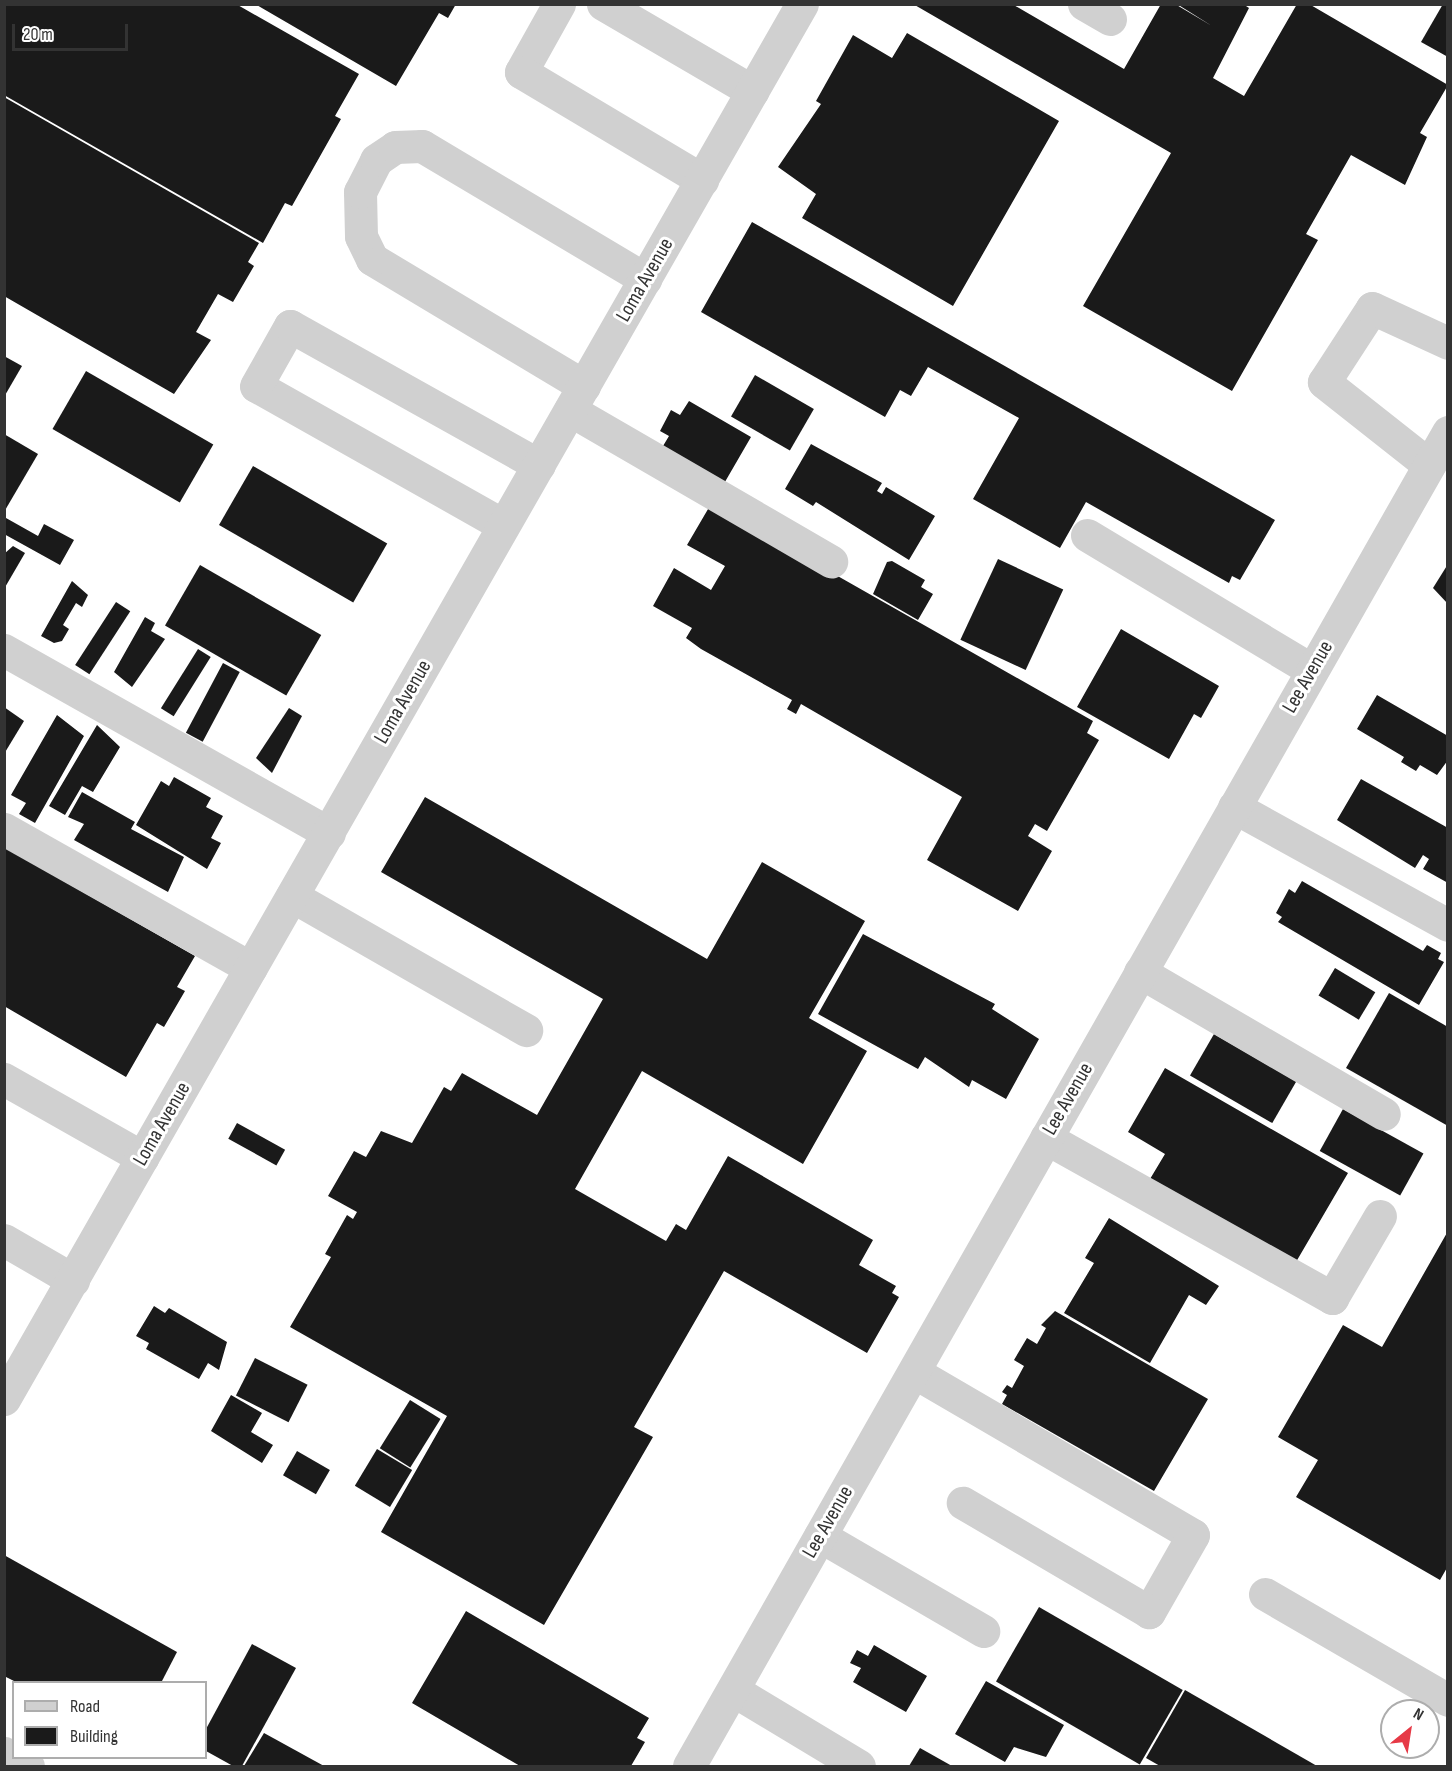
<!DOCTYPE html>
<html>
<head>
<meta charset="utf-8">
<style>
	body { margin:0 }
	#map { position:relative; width:1452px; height:1771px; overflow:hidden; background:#fff; font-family:"Sofia Sans Condensed",sans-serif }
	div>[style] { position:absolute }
	.building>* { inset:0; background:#1a1a1a; transform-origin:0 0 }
	.minor>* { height:33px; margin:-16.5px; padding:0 16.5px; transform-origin:16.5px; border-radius:16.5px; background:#d0d0d0 }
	span { translate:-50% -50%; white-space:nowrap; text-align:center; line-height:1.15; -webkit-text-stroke:6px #fff; paint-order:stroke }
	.street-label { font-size:21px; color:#333 }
	.frame { position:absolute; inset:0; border:6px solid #333; pointer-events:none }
	.legend { position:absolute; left:12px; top:1681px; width:195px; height:78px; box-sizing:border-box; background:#fff; border:2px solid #adadad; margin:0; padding:8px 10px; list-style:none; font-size:18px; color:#333 }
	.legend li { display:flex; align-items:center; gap:12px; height:30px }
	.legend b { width:30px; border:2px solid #adadad }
	.north { position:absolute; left:1380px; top:1699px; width:60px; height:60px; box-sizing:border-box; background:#fff; border:2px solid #adadad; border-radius:50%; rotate:30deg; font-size:16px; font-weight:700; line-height:24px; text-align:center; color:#333 }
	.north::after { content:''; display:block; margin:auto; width:21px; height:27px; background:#e63946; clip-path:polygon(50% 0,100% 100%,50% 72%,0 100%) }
	.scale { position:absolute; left:12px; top:24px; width:116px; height:27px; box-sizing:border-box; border:3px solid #333; border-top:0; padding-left:8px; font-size:18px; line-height:21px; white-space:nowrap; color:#333; -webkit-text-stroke:4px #fff; paint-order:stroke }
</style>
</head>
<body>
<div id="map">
	<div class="building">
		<div style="clip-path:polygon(4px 4px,236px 4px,359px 74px,335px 116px,341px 119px,292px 206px,285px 203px,263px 243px,4px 95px)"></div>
		<div style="clip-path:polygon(255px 4px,456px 4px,448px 18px,439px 13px,396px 86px)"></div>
		<div style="clip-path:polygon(913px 4px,1012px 4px,1124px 69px,1161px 4px,1175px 4px,1212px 26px,1177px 4px,1243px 4px,1249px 8px,1213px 78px,1244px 96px,1297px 4px,1309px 4px,1448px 85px,1420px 133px,1427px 137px,1405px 185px,1351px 155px,1306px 234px,1318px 240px,1232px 391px,1083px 306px,1171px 153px)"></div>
		<div style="clip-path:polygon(1443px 4px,1448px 4px,1448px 57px,1421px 42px)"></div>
		<div style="clip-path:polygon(907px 33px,1059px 121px,953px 306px,802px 218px,816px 194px,778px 167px,821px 104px,816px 101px,853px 35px,892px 58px)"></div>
		<div style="clip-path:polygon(4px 97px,259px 243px,248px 262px,254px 266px,233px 302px,218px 294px,196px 332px,211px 340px,174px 394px,4px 296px)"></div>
		<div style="clip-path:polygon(752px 222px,1275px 520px,1240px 580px,1232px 576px,1229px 583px,1086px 502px,1060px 548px,973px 499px,1019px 418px,928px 367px,911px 396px,900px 390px,885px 417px,701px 312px)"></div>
		<div style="clip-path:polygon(4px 356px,22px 366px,4px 397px)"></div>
		<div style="left:86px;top:371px;width:147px;height:67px;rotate:30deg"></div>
		<div style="left:755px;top:375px;width:68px;height:48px;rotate:30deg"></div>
		<div style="clip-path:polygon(689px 401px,751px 437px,722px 487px,660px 451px,669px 436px,660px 431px,671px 410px,680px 415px)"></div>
		<div style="clip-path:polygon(4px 434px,38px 454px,4px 512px)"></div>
		<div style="clip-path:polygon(811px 444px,882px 483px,877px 491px,882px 494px,886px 487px,935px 516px,909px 560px,816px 502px,813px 506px,785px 489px)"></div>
		<div style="left:253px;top:466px;width:155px;height:68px;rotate:30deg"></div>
		<div style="clip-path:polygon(711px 504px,1093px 721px,1087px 733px,1099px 740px,1047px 831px,1035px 824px,1028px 836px,1052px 851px,1018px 911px,927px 860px,962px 797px,801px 704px,796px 714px,787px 709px,792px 700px,701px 649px,686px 638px,692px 628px,653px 606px,674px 568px,711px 590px,725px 566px,687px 545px)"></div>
		<div style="clip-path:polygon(6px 518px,38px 536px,44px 524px,74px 540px,60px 565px,4px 534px)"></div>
		<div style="clip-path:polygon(13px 546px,25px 553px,4px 589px,4px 554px)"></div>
		<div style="left:998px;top:559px;width:72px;height:89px;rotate:25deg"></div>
		<div style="clip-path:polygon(892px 561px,925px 580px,921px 587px,933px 594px,918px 620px,873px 594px,887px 562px)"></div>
		<div style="clip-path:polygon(1448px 564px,1448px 604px,1433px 588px)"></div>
		<div style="left:200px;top:565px;width:140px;height:70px;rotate:30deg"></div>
		<div style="clip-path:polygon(72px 581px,88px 595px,82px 607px,76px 603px,63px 625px,69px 629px,62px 641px,54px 643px,41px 636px)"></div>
		<div style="left:116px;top:602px;width:17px;height:75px;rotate:33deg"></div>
		<div style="clip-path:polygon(145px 617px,155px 623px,151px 631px,165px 639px,132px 687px,114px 672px)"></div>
		<div style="clip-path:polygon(1121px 629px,1219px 686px,1201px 718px,1194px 714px,1169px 759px,1077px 707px)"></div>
		<div style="left:198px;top:649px;width:15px;height:70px;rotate:32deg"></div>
		<div style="left:223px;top:663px;width:19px;height:79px;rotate:28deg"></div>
		<div style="clip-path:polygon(1377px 695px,1448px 736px,1448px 760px,1437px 775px,1420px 765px,1416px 771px,1401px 762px,1404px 757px,1357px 729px)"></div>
		<div style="clip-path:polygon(4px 707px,24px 721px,4px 754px)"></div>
		<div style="clip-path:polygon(289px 708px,302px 716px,272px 773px,256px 758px)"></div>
		<div style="clip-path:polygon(57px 715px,84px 736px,35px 823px,19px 814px,26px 803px,11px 795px)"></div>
		<div style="clip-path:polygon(97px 725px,120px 747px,93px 792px,82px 786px,65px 815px,49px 806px)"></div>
		<div style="clip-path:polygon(174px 777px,211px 798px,206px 807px,223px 816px,211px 838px,221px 843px,207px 869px,136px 825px,161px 781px,169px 786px)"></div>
		<div style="clip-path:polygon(1361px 779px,1448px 828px,1448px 883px,1423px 869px,1429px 859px,1423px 855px,1415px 868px,1337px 820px)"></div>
		<div style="clip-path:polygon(82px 792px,135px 822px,131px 829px,184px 857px,168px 892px,74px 840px,84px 824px,68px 817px)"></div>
		<div style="clip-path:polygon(425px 797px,707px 959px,762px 862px,865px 921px,809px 1018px,867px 1051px,803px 1164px,642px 1071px,575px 1189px,666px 1241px,676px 1224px,686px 1230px,728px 1156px,873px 1240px,859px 1265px,896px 1286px,892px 1293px,899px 1297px,867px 1353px,724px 1271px,634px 1427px,653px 1437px,544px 1625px,381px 1532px,447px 1416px,290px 1327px,331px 1257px,325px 1254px,347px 1215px,353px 1219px,357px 1212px,328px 1196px,354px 1151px,366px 1157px,381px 1131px,412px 1143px,444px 1087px,451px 1091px,462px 1073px,537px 1115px,603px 999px,381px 872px)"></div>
		<div style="clip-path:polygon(4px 847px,195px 956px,177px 987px,185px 991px,164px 1027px,157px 1023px,126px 1077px,4px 1006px)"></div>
		<div style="clip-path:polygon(1302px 881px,1423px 951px,1427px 945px,1441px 953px,1438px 959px,1444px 962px,1419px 1005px,1278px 922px,1282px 917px,1276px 913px,1289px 889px,1295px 893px)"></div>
		<div style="clip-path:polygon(863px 934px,995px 1004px,992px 1009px,1039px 1039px,1006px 1099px,972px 1080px,969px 1087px,925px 1057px,918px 1069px,818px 1014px)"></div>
		<div style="left:1335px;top:968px;width:47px;height:32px;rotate:31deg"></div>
		<div style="clip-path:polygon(1389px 993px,1448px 1027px,1448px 1126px,1346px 1068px)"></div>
		<div style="left:1214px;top:1034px;width:95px;height:48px;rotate:30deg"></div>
		<div style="clip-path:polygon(1165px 1068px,1348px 1173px,1296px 1262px,1150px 1179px,1165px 1154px,1128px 1132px)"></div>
		<div style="left:1343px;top:1109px;width:92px;height:48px;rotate:29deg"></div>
		<div style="left:237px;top:1123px;width:55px;height:18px;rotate:29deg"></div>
		<div style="clip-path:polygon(1109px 1218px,1219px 1286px,1206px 1305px,1189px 1295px,1150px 1363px,1064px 1313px,1094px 1263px,1085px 1258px)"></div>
		<div style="clip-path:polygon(1448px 1231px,1448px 1566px,1440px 1580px,1296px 1497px,1318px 1460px,1278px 1437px,1343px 1325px,1382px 1347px)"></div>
		<div style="clip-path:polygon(154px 1306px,165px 1313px,169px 1308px,227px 1342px,219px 1370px,208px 1363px,199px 1379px,146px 1349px,149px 1343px,136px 1336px)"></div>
		<div style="clip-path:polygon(1055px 1311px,1208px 1399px,1154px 1491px,1002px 1404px,1007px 1395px,1002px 1392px,1007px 1385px,1012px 1388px,1024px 1366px,1014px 1360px,1027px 1338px,1037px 1344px,1046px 1328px,1041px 1325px)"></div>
		<div style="left:255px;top:1358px;width:59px;height:42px;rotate:27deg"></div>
		<div style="clip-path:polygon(231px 1395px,262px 1413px,251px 1432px,273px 1445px,262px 1463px,211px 1431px)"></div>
		<div style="left:410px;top:1400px;width:36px;height:57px;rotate:32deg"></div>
		<div style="left:377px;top:1449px;width:41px;height:43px;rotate:31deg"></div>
		<div style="left:297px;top:1451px;width:38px;height:28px;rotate:30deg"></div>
		<div style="clip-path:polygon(4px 1555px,177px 1652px,162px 1681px,16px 1682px,4px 1676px)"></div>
		<div style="left:1039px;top:1607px;width:166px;height:86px;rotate:30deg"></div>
		<div style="clip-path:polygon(466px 1611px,649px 1718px,637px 1738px,645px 1742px,631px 1766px,520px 1766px,412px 1703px)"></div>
		<div style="clip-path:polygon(252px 1644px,296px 1668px,242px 1766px,233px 1766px,206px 1751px,206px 1729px)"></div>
		<div style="clip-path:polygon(874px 1645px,927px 1676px,906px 1712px,853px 1682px,861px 1668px,850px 1663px,857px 1650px,868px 1656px)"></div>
		<div style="clip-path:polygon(986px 1681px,1064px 1725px,1046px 1757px,1014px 1747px,1005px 1762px,955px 1734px)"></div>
		<div style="clip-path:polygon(1185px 1690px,1317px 1766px,1160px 1766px,1146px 1758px)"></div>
		<div style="clip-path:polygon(264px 1733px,324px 1766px,244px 1766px)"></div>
		<div style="clip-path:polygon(920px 1748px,952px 1766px,909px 1766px)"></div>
	</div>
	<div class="minor">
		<div style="left:559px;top:4px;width:78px;rotate:119.2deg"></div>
		<div style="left:521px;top:72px;width:211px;rotate:30.8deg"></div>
		<div style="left:603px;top:4px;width:173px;rotate:30.3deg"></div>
		<div style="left:1084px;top:4px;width:30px;rotate:30deg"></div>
		<div style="left:584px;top:386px;width:247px;rotate:-149.1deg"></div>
		<div style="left:372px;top:259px;width:25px;rotate:-116deg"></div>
		<div style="left:361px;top:236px;width:44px;rotate:-91.3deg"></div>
		<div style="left:360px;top:192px;width:36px;rotate:-63deg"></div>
		<div style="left:376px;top:160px;width:23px;rotate:-34deg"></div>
		<div style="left:395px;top:147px;width:27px;rotate:-2deg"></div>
		<div style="left:422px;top:146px;width:260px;rotate:30.8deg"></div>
		<div style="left:570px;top:410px;width:302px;rotate:30.1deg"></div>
		<div style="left:1429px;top:465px;width:134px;rotate:-141.7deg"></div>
		<div style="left:1324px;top:382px;width:88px;rotate:-57deg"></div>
		<div style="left:1372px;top:308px;width:84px;rotate:24.7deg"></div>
		<div style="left:503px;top:525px;width:283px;rotate:-150.6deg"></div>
		<div style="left:256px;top:386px;width:69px;rotate:-60.5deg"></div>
		<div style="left:290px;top:326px;width:285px;rotate:29.2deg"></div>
		<div style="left:1087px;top:535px;width:262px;rotate:31deg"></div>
		<div style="left:4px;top:650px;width:373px;rotate:29.4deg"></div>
		<div style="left:1234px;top:807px;width:244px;rotate:28.9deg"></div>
		<div style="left:4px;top:829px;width:283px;rotate:29.4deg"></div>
		<div style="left:292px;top:896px;width:270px;rotate:29.8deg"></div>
		<div style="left:1140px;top:972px;width:282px;rotate:30.2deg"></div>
		<div style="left:4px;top:1079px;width:159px;rotate:29.5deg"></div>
		<div style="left:1046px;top:1138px;width:328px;rotate:29.2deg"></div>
		<div style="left:1332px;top:1298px;width:95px;rotate:-59.7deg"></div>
		<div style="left:4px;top:1240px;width:80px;rotate:30.1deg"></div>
		<div style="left:914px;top:1372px;width:323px;rotate:30.3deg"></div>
		<div style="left:1193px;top:1535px;width:89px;rotate:119.7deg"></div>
		<div style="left:1149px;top:1612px;width:216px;rotate:-149.6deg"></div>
		<div style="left:4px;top:1399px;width:1607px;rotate:-60.23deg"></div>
		<div style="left:820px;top:1536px;width:189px;rotate:30.2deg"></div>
		<div style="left:1265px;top:1594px;width:211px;rotate:30.1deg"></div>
		<div style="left:733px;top:1690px;width:147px;rotate:31.1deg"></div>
		<div style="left:4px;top:1753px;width:27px;rotate:28deg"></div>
		<div style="left:689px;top:1766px;width:1535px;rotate:-60.36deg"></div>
	</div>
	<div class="street-label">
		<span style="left:645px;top:280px;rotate:-60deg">Loma Avenue</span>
		<span style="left:1308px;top:677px;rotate:-60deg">Lee Avenue</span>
		<span style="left:403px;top:702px;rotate:-60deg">Loma Avenue</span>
		<span style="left:1068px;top:1099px;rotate:-60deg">Lee Avenue</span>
		<span style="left:162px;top:1124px;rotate:-60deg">Loma Avenue</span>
		<span style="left:828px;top:1522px;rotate:-60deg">Lee Avenue</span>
	</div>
	<div class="frame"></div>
	<ul class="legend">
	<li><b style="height:8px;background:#d0d0d0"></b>Road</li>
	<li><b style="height:16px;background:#1a1a1a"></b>Building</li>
	</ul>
	<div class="north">N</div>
	<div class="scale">20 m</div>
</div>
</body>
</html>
